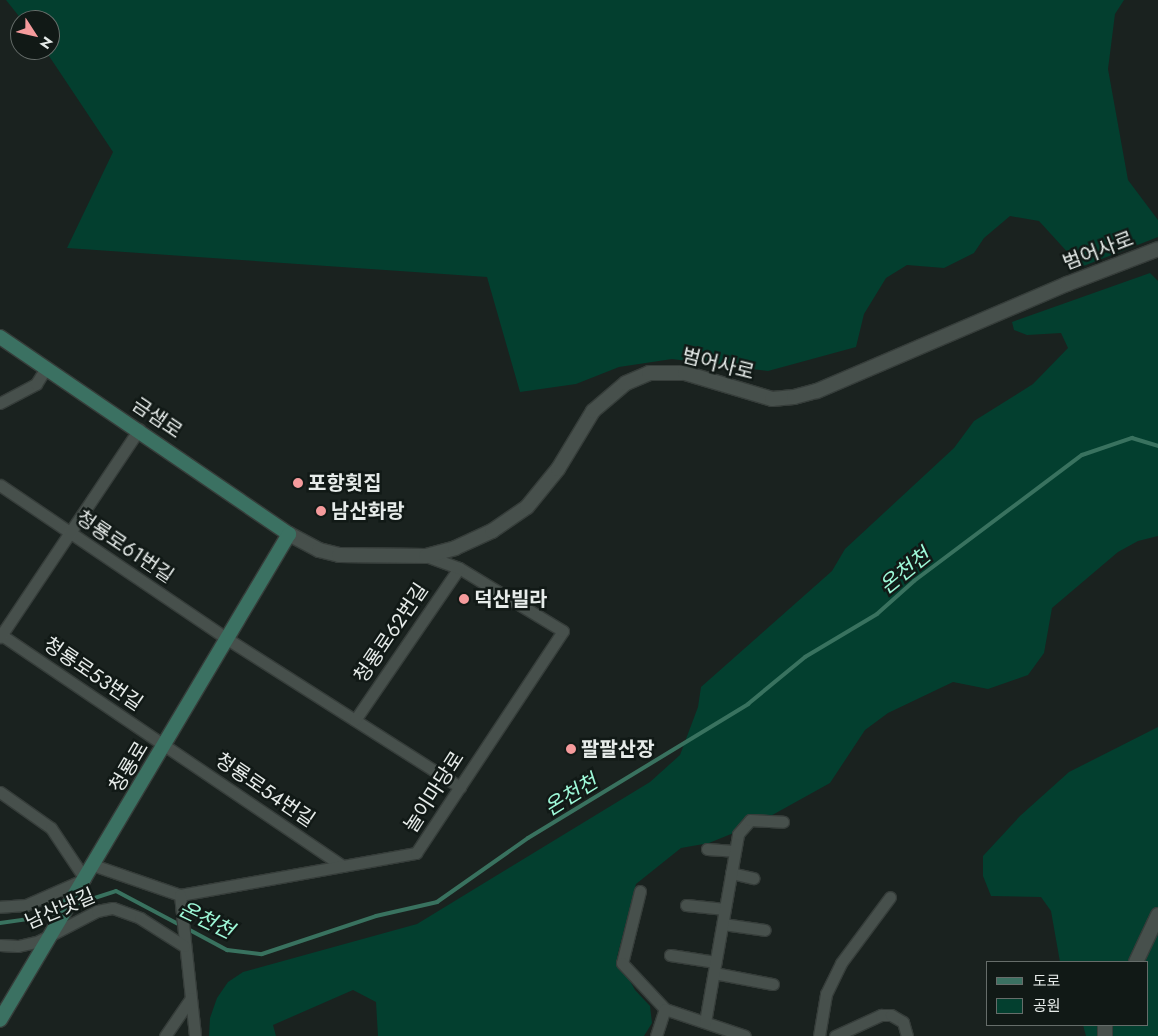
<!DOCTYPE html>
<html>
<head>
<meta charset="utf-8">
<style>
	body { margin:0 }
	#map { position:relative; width:1158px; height:1036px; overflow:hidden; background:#1a221f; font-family:Jost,"Noto Sans KR",sans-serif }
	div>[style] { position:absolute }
	.green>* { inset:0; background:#033f2f }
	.stream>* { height:4px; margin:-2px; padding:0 2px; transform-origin:2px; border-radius:2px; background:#39725f }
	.roads { filter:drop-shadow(1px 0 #363d3a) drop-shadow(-1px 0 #363d3a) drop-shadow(0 1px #363d3a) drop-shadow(0 -1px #363d3a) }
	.minor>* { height:11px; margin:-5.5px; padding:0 5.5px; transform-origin:5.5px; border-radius:5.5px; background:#47504c }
	.tertiary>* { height:14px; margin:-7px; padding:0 7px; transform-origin:7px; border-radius:7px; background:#47504c }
	.secondary>* { height:14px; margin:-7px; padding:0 7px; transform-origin:7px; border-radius:7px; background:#3b7162 }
	.dots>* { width:14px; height:14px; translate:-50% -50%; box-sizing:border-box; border:2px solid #111916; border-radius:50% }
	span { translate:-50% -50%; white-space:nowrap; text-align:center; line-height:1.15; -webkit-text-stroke:5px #111916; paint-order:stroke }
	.street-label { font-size:20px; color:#e6ebe9 }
	.poi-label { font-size:20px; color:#e6ebe9; font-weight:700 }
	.left { translate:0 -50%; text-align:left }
	.water-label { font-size:21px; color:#9ef9d8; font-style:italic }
	.legend { position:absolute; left:986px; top:961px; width:162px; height:65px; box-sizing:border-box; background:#111916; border:1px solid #666d6a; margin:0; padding:6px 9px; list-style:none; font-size:15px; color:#e6ebe9 }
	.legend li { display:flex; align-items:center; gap:10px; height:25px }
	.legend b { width:25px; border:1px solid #666d6a }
	.north { position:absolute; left:10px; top:10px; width:50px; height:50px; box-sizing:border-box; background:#111916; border:1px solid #666d6a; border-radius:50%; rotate:125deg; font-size:14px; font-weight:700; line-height:20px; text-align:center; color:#e6ebe9 }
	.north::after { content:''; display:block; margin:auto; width:18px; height:22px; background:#f59b9c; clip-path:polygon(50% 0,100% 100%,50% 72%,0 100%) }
</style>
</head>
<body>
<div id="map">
	<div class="green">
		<div style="clip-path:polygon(6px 0,1124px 0,1115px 14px,1108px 69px,1128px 180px,1158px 220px,1158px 237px,1081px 267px,1039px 221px,1010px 216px,984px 238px,974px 253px,944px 268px,907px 265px,886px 278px,864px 314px,856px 347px,768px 371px,672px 359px,619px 367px,576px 384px,520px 392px,487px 277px,67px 248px,113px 152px,45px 50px,50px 50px,50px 20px,22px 20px)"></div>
		<div style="clip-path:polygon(1150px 273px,1158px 281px,1158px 536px,1138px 541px,1118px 552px,1052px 608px,1044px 653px,1028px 675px,988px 689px,953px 682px,888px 713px,865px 730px,830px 783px,758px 823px,709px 843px,681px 848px,636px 884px,617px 957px,635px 990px,650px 1006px,652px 1023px,644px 1036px,378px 1036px,376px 1002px,353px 990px,273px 1025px,276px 1036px,209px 1036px,210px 1018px,217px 998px,228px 982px,243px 972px,417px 924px,650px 782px,680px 755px,698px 707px,701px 687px,832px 571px,845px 549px,954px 448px,974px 421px,1033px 384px,1068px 348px,1061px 333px,1027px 335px,1014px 330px,1012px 322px)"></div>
		<div style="clip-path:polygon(1158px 727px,1158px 1036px,1086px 1036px,1083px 1025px,1147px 1025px,1147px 962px,1060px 962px,1051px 911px,1041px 897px,991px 896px,983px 876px,983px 856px,1020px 816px,1069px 772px)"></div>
	</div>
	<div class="stream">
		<div style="left:73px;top:905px;width:45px;rotate:-18deg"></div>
		<div style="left:116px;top:891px;width:72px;rotate:28deg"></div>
		<div style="left:0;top:923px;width:35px;rotate:-8deg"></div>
		<div style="left:35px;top:918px;width:28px;rotate:-18deg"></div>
		<div style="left:186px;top:928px;width:47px;rotate:28.2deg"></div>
		<div style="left:227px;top:950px;width:35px;rotate:7deg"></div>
		<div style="left:262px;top:954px;width:120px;rotate:-18.4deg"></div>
		<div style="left:376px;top:916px;width:63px;rotate:-12.9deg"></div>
		<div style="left:437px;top:902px;width:111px;rotate:-35.1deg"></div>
		<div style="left:528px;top:838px;width:258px;rotate:-31.3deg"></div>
		<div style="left:748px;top:704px;width:74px;rotate:-39.5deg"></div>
		<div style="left:805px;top:657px;width:84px;rotate:-30.8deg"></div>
		<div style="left:877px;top:614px;width:50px;rotate:-41.7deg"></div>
		<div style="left:914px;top:581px;width:210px;rotate:-36.9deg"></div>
		<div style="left:1082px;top:455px;width:53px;rotate:-18.8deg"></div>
		<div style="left:1132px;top:438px;width:27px;rotate:17deg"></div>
	</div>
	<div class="roads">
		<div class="minor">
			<div style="left:0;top:403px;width:41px;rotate:-27.8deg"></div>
			<div style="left:36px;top:384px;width:19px;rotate:-58deg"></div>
			<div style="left:0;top:485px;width:277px;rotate:34.1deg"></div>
			<div style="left:229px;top:640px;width:274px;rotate:32.5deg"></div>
			<div style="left:0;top:634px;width:414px;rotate:34.1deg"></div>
			<div style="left:0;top:637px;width:250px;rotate:-56.2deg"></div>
			<div style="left:355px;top:720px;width:184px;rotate:-55.6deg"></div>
			<div style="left:0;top:792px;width:62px;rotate:35.2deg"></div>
			<div style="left:51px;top:828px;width:61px;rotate:56.3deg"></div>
			<div style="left:85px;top:879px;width:64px;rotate:156.2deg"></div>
			<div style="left:26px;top:905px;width:26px;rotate:176deg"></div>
			<div style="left:707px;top:849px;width:27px;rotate:4deg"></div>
			<div style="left:93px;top:865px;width:92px;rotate:19deg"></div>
			<div style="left:180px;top:895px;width:240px;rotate:-10.1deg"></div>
			<div style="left:416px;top:853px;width:266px;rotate:-56.5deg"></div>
			<div style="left:563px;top:631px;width:122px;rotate:-148.8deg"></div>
			<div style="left:459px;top:568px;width:35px;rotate:-160deg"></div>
			<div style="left:731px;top:873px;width:23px;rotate:13deg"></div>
			<div style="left:640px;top:891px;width:74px;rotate:104deg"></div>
			<div style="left:622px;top:963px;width:63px;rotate:46.9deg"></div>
			<div style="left:665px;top:1009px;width:84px;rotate:18.6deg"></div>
			<div style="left:180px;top:895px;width:142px;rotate:83.9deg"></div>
			<div style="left:686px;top:905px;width:39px;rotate:6deg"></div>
			<div style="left:723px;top:924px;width:42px;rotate:8.1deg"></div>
			<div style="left:0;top:945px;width:18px;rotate:3deg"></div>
			<div style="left:18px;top:946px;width:22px;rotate:-13deg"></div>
			<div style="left:39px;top:941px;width:65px;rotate:-27.3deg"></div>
			<div style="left:97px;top:911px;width:16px;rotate:-11deg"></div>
			<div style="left:113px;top:908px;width:29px;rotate:20deg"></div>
			<div style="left:140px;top:918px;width:52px;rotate:32.5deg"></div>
			<div style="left:670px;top:955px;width:46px;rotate:8.8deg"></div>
			<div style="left:714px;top:973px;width:60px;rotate:10.6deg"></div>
			<div style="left:705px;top:1022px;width:191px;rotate:-80deg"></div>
			<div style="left:738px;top:834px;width:18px;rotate:-49deg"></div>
			<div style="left:750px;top:820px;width:33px;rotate:3deg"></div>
			<div style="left:165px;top:1036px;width:46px;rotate:-55.6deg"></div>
			<div style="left:656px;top:1036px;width:28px;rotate:-72deg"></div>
			<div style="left:819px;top:1036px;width:43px;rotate:-80.5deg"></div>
			<div style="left:826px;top:994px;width:34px;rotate:-64deg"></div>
			<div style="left:841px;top:963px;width:82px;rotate:-53.4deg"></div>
			<div style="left:835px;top:1036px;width:51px;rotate:-24.5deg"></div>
			<div style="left:881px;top:1015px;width:10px"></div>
			<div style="left:891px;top:1015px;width:14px;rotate:30deg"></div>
			<div style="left:903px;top:1022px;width:15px;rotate:74deg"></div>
		</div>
		<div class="tertiary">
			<div style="left:289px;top:534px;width:34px;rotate:28deg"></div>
			<div style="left:319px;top:550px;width:21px;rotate:14deg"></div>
			<div style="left:339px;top:555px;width:87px;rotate:0.7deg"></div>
			<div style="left:426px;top:556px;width:30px;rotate:-15deg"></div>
			<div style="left:455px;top:548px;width:41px;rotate:-24.7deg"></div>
			<div style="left:492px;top:531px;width:42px;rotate:-34.4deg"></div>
			<div style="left:527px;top:507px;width:49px;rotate:-50.8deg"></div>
			<div style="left:558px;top:469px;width:68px;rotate:-58.9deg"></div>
			<div style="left:593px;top:411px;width:43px;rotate:-40.3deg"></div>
			<div style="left:626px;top:383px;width:25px;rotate:-23deg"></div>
			<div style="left:649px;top:373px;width:36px"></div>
			<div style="left:685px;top:373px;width:91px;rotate:16.6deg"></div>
			<div style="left:772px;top:399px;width:22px;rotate:-5deg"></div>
			<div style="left:794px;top:397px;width:24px;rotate:-15deg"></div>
			<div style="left:817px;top:391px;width:272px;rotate:-23.2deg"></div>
			<div style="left:1067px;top:284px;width:97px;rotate:-21deg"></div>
			<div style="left:1136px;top:962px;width:52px;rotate:-64.9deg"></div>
			<div style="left:1105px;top:1036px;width:11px;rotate:-90deg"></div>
		</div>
		<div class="secondary">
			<div style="left:0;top:337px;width:350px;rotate:34.3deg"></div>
			<div style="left:289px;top:534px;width:565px;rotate:120.74deg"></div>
		</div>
	</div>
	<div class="dots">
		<div style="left:298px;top:483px;background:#f59b9c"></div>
		<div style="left:321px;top:511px;background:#f59b9c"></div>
		<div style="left:464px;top:599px;background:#f59b9c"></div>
		<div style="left:571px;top:749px;background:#f59b9c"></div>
	</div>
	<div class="street-label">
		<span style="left:1098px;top:251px;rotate:-21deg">범어사로</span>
		<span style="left:718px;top:364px;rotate:14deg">범어사로</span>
		<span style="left:157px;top:418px;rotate:34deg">금샘로</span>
		<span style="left:125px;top:547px;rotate:34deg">청룡로61번길</span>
		<span style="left:391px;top:633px;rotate:-56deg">청룡로62번길</span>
		<span style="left:93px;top:674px;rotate:34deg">청룡로53번길</span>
		<span style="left:129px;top:767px;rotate:-59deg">청룡로</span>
		<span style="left:265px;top:790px;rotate:34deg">청룡로54번길</span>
		<span style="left:434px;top:792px;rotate:-57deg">놀이마당로</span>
		<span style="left:60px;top:909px;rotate:-23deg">남산냇길</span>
	</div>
	<div class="poi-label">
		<span class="left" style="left:308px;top:483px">포항횟집</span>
		<span class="left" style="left:331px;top:511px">남산화랑</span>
		<span class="left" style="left:474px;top:599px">덕산빌라</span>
		<span class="left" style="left:581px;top:749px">팔팔산장</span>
	</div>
	<div class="water-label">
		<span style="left:905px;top:571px;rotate:-39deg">온천천</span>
		<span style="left:571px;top:795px;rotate:-32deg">온천천</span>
		<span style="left:206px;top:920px;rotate:26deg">온천천</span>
	</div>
	<ul class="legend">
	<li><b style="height:6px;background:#3b7162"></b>도로</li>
	<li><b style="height:14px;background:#033f2f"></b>공원</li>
	</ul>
	<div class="north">N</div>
</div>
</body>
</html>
